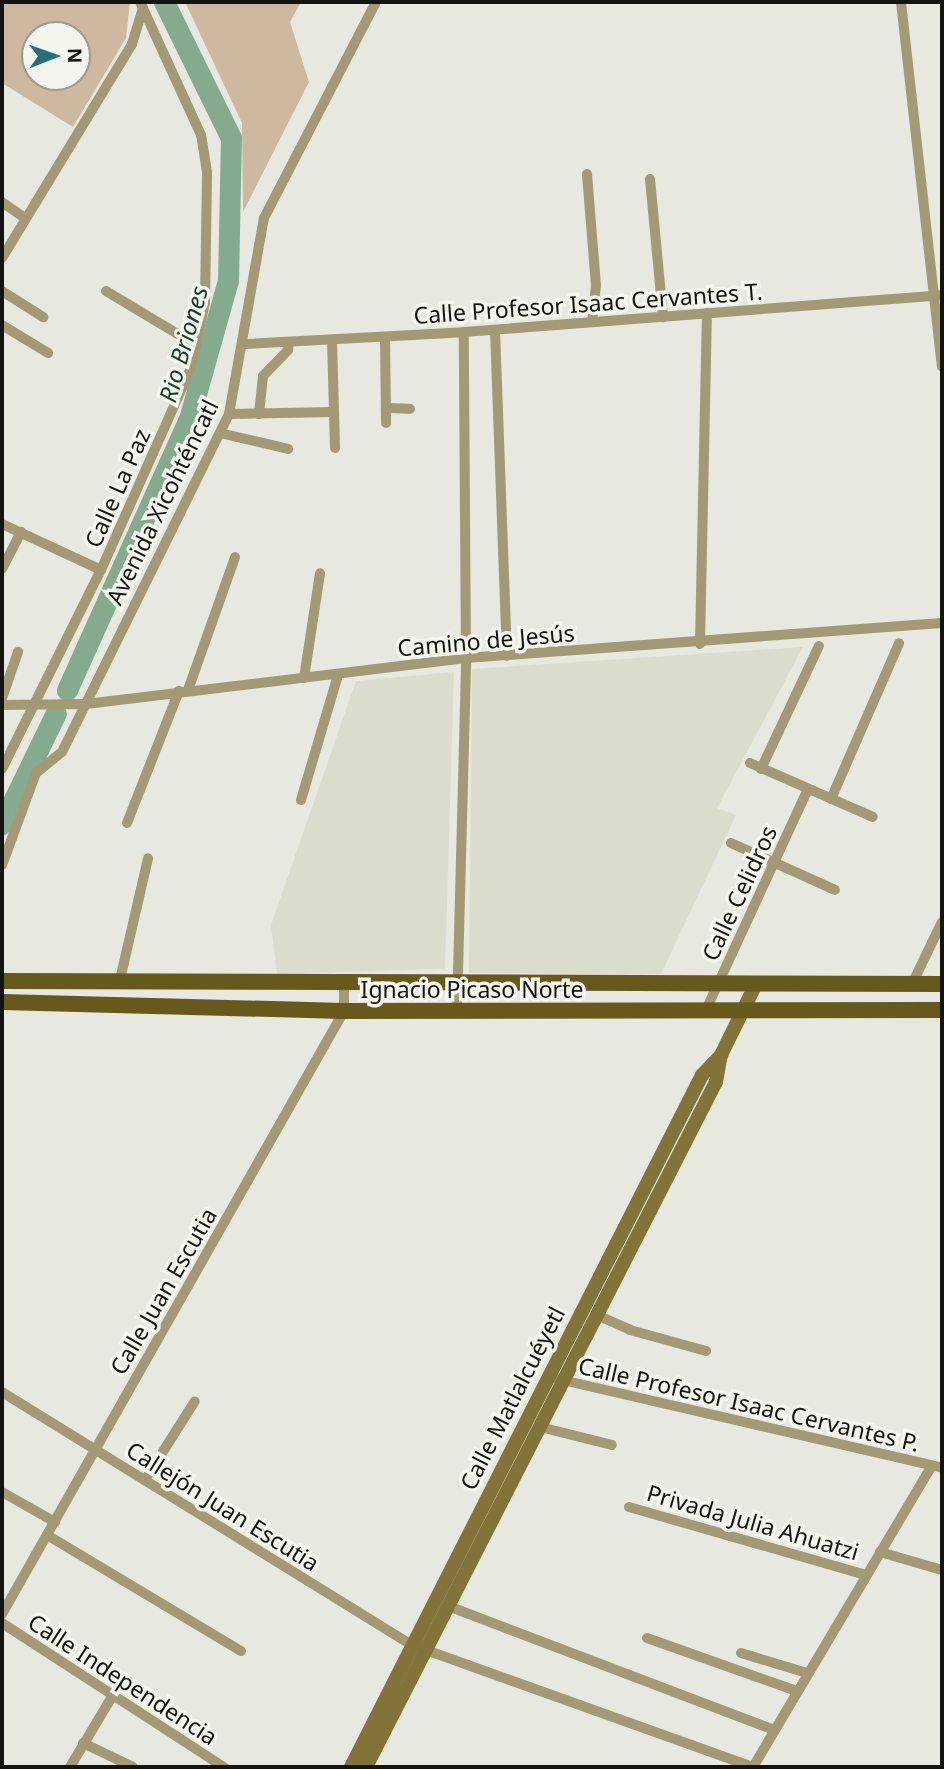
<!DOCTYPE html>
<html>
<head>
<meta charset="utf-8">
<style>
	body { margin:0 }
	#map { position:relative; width:944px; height:1769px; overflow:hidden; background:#e7e8df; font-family:"Noto Sans",sans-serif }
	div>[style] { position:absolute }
	.built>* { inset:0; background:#daddcc }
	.green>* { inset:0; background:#cdb99f }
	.river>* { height:21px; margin:-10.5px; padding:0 10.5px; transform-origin:10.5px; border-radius:10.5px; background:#85ab8f }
	.minor>* { height:10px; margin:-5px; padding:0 5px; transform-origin:5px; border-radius:5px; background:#a39974 }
	.secondary>* { height:14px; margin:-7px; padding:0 7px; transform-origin:7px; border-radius:7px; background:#827338 }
	.primary>* { height:16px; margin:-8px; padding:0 8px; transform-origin:8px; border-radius:8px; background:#67581c }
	span { translate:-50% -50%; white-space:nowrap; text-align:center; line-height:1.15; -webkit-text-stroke:7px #f4f5ec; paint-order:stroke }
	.street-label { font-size:23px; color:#131410 }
	.water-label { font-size:24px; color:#113f23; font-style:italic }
	.frame { position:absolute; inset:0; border:4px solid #131410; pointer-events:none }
	.north { position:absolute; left:21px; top:21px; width:70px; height:70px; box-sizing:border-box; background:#f4f5ec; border:2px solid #9a9b94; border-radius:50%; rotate:89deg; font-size:19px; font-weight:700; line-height:28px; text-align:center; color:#131410 }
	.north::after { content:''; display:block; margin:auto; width:24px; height:32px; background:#286f7c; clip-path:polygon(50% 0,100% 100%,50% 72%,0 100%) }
</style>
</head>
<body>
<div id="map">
	<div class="built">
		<div style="clip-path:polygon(803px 647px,717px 808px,736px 815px,661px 974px,469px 973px,472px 669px)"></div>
		<div style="clip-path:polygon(454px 672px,445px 969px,277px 974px,271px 925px,356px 681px)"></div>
	</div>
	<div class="green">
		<div style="clip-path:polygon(evenodd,2px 2px,130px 2px,126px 38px,73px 127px,2px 83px,2px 2px,35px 35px,77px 35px,77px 77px,35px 77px,35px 35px)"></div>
		<div style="clip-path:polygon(185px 2px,301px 2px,290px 22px,309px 82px,243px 212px,242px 123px)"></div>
	</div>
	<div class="river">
		<div style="left:67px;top:690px;width:297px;rotate:-65.8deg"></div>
		<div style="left:189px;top:419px;width:144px;rotate:-74.3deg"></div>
		<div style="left:228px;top:280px;width:142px;rotate:-88.8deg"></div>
		<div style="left:231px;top:138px;width:152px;rotate:-116.2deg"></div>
		<div style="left:2px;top:824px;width:123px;rotate:-64.1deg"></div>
	</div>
	<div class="minor">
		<div style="left:901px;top:2px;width:367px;rotate:83.6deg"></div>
		<div style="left:587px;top:174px;width:111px;rotate:85.4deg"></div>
		<div style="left:596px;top:285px;width:37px;rotate:96deg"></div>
		<div style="left:650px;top:179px;width:139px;rotate:84.6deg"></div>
		<div style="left:2px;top:202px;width:28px;rotate:35deg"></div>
		<div style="left:2px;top:258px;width:250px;rotate:-58.7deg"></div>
		<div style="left:132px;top:44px;width:38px;rotate:-73deg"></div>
		<div style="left:2px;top:291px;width:49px;rotate:32.4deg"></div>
		<div style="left:106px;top:291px;width:105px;rotate:31deg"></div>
		<div style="left:2px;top:325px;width:54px;rotate:31.3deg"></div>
		<div style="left:495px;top:330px;width:326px;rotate:87.9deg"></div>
		<div style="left:385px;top:337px;width:86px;rotate:89.3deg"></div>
		<div style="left:332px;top:340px;width:108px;rotate:88.4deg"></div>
		<div style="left:245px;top:344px;width:219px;rotate:-3.1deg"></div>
		<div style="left:464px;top:332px;width:479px;rotate:-4.4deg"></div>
		<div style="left:386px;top:408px;width:24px;rotate:2deg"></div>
		<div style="left:229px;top:414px;width:105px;rotate:-1.1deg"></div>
		<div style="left:259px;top:414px;width:38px;rotate:-84deg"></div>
		<div style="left:263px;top:376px;width:36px;rotate:-46deg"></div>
		<div style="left:288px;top:350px;width:7px;rotate:-82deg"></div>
		<div style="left:220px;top:433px;width:70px;rotate:13.2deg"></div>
		<div style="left:2px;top:524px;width:109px;rotate:24.9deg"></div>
		<div style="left:2px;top:569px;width:42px;rotate:-62.8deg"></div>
		<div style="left:700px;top:644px;width:331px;rotate:-88.8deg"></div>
		<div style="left:304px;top:678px;width:106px;rotate:-81.3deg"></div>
		<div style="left:188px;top:690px;width:141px;rotate:-70.5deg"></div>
		<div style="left:2px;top:698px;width:49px;rotate:-70.8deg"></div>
		<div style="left:2px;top:705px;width:84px;rotate:-0.7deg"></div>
		<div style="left:86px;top:704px;width:383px;rotate:-6.9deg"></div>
		<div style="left:466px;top:658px;width:477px;rotate:-4.2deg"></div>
		<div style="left:750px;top:763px;width:134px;rotate:23.7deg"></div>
		<div style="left:2px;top:769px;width:222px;rotate:-63.6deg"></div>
		<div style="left:101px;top:570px;width:219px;rotate:-66deg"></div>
		<div style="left:190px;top:370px;width:69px;rotate:-77.4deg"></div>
		<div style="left:205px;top:303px;width:131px;rotate:-89.1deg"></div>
		<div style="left:207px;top:172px;width:37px;rotate:-99deg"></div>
		<div style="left:201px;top:135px;width:146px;rotate:-114.6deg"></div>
		<div style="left:761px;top:769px;width:136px;rotate:-64.8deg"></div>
		<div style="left:831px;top:799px;width:170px;rotate:-66.4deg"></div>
		<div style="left:301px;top:800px;width:130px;rotate:-73.5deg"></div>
		<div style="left:127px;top:823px;width:142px;rotate:-68.5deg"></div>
		<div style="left:731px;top:843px;width:114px;rotate:24.3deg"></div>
		<div style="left:2px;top:865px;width:98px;rotate:-69.7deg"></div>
		<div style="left:36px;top:773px;width:33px;rotate:-39deg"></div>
		<div style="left:62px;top:752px;width:377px;rotate:-63.7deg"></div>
		<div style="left:229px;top:414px;width:199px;rotate:-79.9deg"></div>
		<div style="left:264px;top:218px;width:243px;rotate:-62.6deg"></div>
		<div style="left:119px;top:984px;width:129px;rotate:-77deg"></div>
		<div style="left:912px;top:984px;width:69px;rotate:-64.2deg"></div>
		<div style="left:457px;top:1011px;width:353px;rotate:-88.5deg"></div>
		<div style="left:466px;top:658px;width:326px;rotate:-90.4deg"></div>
		<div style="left:705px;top:1012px;width:243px;rotate:-65.2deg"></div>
		<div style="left:597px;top:1315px;width:36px;rotate:24deg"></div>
		<div style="left:630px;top:1330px;width:79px;rotate:15.4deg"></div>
		<div style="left:558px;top:1379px;width:394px;rotate:13deg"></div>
		<div style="left:2px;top:1392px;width:482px;rotate:31.7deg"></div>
		<div style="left:412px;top:1645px;width:362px;rotate:19.7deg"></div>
		<div style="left:540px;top:1427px;width:74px;rotate:14deg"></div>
		<div style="left:145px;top:1480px;width:93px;rotate:-57.7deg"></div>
		<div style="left:2px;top:1492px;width:61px;rotate:29.5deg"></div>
		<div style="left:629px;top:1507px;width:247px;rotate:16deg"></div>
		<div style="left:47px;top:1535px;width:226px;rotate:30.9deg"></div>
		<div style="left:880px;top:1552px;width:65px;rotate:16.2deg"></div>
		<div style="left:448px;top:1606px;width:349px;rotate:20.8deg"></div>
		<div style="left:2px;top:1614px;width:693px;rotate:-60.44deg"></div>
		<div style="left:344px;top:1011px;width:27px;rotate:-90deg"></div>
		<div style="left:2px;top:1623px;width:265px;rotate:33deg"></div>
		<div style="left:647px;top:1638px;width:159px;rotate:19.5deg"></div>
		<div style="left:741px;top:1653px;width:69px;rotate:16.9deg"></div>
		<div style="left:83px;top:1743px;width:55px;rotate:25.6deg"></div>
		<div style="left:70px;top:1767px;width:84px;rotate:-59.2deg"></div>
		<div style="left:753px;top:1767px;width:350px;rotate:-59.3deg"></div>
	</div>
	<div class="secondary">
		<div style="left:351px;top:1767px;width:776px;rotate:-63.1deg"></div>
		<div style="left:702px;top:1075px;width:28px;rotate:-46deg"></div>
		<div style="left:721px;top:1055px;width:79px;rotate:-63.8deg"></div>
		<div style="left:366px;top:1767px;width:769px;rotate:-62.94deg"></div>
		<div style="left:716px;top:1082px;width:27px;rotate:-80deg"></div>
	</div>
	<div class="primary">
		<div style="left:2px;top:981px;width:940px;rotate:0.18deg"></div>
		<div style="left:2px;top:1002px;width:342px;rotate:1.5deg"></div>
		<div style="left:344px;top:1011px;width:598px;rotate:-0.1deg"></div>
	</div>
	<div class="street-label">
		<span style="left:588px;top:303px;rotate:-4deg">Calle Profesor Isaac Cervantes T.</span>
		<span style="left:117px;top:488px;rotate:-66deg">Calle La Paz</span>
		<span style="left:162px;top:502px;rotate:-64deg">Avenida Xicohténcatl</span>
		<span style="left:486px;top:640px;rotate:-5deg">Camino de Jesús</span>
		<span style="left:739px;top:893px;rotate:-65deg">Calle Celidros</span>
		<span style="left:472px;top:989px">Ignacio Picaso Norte</span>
		<span style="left:163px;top:1291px;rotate:-60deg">Calle Juan Escutia</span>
		<span style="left:512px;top:1398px;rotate:-63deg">Calle Matlalcuéyetl</span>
		<span style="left:749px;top:1404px;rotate:13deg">Calle Profesor Isaac Cervantes P.</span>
		<span style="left:223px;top:1506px;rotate:32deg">Callejón Juan Escutia</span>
		<span style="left:753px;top:1522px;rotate:16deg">Privada Julia Ahuatzi</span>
		<span style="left:123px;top:1679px;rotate:33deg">Calle Independencia</span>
	</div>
	<div class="water-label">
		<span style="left:183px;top:344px;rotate:-74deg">Rio Briones</span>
	</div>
	<div class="frame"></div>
	<div class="north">N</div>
</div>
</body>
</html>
